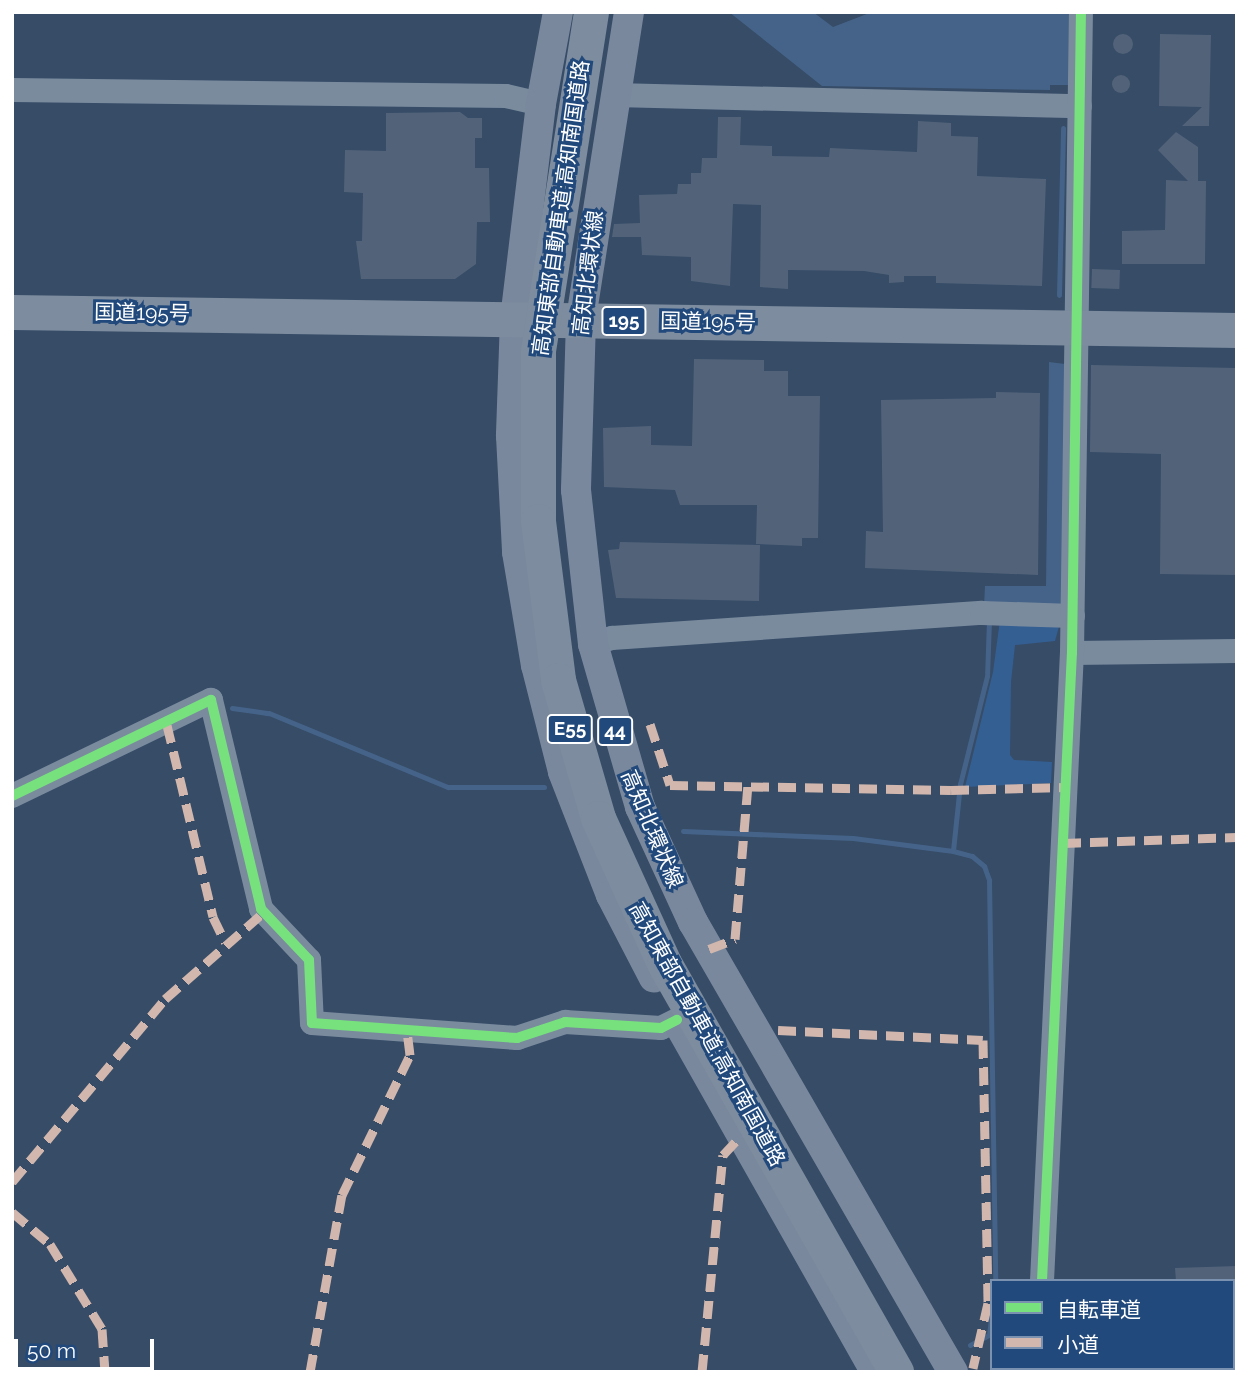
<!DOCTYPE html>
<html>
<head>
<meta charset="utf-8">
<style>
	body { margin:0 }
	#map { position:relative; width:1249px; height:1384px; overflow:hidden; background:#364c67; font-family:Raleway,"Noto Sans JP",sans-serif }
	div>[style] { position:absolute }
	.green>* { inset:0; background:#345f93 }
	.water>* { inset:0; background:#456388 }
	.stream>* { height:5px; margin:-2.5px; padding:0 2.5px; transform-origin:2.5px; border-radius:2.5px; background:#456388 }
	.building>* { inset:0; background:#526379; transform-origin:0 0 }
	.round { border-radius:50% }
	.minor>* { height:24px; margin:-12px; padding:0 12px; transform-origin:12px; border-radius:12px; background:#7a8b9e }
	.major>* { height:30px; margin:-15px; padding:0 15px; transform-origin:15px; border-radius:15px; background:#7a889d }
	.highway>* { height:35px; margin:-17.5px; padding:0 17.5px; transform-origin:17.5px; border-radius:17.5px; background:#7d8c9e }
	.highway-bridge>* { height:35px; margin:-17.5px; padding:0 17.5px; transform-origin:17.5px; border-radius:17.5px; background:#7d8c9e }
	.quiet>* { height:9px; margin-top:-4.5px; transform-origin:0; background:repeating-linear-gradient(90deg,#d1b7ad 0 18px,transparent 0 27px) }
	.cycleway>* { height:10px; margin:-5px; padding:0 5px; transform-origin:5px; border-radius:5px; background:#77e17e }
	span { translate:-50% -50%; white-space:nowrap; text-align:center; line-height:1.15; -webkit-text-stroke:6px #21497c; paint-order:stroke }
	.shield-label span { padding:2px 5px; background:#21497c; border:2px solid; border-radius:5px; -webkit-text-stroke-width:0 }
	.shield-label { font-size:19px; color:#fff; font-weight:700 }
	.street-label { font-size:21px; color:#fff }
	.frame { position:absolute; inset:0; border:14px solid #fff; pointer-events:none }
	.legend { position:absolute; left:990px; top:1279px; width:245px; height:91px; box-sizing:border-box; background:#21497c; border:2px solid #7a92b0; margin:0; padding:9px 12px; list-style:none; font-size:21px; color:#fff }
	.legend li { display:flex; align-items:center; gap:14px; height:35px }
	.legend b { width:35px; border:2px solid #7a92b0 }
	.scale { position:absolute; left:14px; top:1339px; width:140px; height:32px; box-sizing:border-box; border:4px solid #fff; border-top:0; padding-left:9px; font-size:21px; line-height:24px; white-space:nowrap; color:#fff; -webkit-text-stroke:5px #21497c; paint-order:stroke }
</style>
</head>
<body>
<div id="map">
	<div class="green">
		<div style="clip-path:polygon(1000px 620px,1060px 623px,1055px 641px,1015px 645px,1011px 682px,1010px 755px,1014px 760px,1052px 762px,1051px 783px,965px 787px,993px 672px)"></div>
	</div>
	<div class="water">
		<div style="clip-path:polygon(729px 12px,813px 12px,833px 27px,872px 12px,1070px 12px,1069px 85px,1050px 85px,1050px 90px,822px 86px)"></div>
		<div style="clip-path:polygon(1049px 362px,1065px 364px,1064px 601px,1058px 610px,984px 606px,985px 586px,1046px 586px)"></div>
	</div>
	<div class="stream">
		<div style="left:1059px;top:295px;width:167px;rotate:-88.6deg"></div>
		<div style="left:989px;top:620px;width:56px;rotate:92deg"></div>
		<div style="left:987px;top:676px;width:111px;rotate:104deg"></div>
		<div style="left:960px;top:784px;width:67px;rotate:96deg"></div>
		<div style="left:953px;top:851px;width:20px;rotate:15deg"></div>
		<div style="left:972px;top:856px;width:16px;rotate:40deg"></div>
		<div style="left:984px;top:866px;width:15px;rotate:70deg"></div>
		<div style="left:989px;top:880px;width:401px;rotate:89.1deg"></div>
		<div style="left:232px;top:708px;width:37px;rotate:8deg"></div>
		<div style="left:269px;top:713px;width:194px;rotate:22.5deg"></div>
		<div style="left:448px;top:787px;width:96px"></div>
		<div style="left:683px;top:831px;width:170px;rotate:2.4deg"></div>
		<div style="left:853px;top:838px;width:101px;rotate:7.4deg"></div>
		<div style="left:970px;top:1345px;width:21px;rotate:-28deg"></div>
		<div style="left:989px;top:1335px;width:24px;rotate:-83deg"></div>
	</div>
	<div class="building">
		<div class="round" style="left:1113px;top:34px;width:20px;height:20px"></div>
		<div style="clip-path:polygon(1160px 34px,1211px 35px,1209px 126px,1182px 126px,1202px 107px,1159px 106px)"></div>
		<div class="round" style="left:1112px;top:75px;width:18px;height:18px"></div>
		<div style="clip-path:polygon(460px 112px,468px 118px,482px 118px,482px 138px,475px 138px,475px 168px,489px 168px,490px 222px,477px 222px,476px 264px,455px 279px,361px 279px,356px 241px,362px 241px,363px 193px,344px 192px,345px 150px,386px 151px,386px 113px)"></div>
		<div style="clip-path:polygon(718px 117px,741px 117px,740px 145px,772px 146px,772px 156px,829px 157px,830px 148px,917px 152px,918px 121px,951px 123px,951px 136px,978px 137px,977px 176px,1046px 179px,1042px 286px,936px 283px,936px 276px,904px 276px,904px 282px,889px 283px,889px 275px,864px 271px,788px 270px,788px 289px,760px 287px,761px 205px,733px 204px,730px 286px,691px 281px,691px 257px,642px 255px,641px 237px,612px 237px,614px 224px,640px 223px,639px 195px,677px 194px,678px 184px,691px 184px,691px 173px,701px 173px,702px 158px,717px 158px)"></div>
		<div style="clip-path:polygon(1176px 132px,1198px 147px,1198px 181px,1206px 181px,1205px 264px,1122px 264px,1122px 231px,1165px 230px,1166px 180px,1188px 181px,1158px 150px)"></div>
		<div style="left:1092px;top:269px;width:28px;height:19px;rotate:2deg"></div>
		<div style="clip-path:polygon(694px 359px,764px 360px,764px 371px,788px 371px,788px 396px,820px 396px,818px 538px,802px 538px,802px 546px,756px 544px,757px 505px,680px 505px,675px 490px,604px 487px,603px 428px,651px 426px,651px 445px,692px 446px)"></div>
		<div style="clip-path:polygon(1091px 365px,1237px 368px,1237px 575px,1160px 574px,1161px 454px,1090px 452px)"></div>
		<div style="clip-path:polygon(996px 392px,1040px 393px,1038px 575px,865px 568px,866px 531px,883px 532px,881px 400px,996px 398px)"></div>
		<div style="clip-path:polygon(620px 542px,760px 545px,759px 601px,616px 598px,608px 550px,619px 549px)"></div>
		<div style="clip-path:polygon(1237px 1266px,1237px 1281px,1176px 1281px,1175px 1268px)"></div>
	</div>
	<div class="minor">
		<div style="left:12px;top:90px;width:494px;rotate:0.7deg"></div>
		<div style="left:506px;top:96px;width:36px;rotate:13deg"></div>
		<div style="left:615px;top:95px;width:465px;rotate:1.4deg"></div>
		<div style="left:593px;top:644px;width:20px;rotate:-18deg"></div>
		<div style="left:612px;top:638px;width:371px;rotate:-3.9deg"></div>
		<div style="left:982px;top:613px;width:91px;rotate:1.9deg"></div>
		<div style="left:1072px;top:653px;width:165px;rotate:-0.7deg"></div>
		<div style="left:12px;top:796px;width:221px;rotate:-25.8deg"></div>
		<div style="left:211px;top:700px;width:215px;rotate:76.5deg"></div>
		<div style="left:261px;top:909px;width:70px;rotate:46.7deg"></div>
		<div style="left:309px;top:960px;width:63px;rotate:87.3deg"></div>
		<div style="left:312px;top:1023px;width:206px;rotate:4.2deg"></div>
		<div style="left:517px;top:1038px;width:51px;rotate:-18.4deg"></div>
		<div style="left:565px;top:1022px;width:96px;rotate:3.6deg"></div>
		<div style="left:661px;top:1028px;width:18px;rotate:-27deg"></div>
		<div style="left:1042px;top:1281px;width:629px;rotate:-87.27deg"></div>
		<div style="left:1072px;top:653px;width:641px;rotate:-89.2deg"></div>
		<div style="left:1037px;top:1372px;width:4px;rotate:-90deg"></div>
	</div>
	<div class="major">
		<div style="left:558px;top:12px;width:94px;rotate:100.5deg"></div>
		<div style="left:541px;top:104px;width:217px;rotate:96.9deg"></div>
		<div style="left:515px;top:319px;width:117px;rotate:92deg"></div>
		<div style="left:511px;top:436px;width:116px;rotate:87deg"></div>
		<div style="left:517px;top:552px;width:115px;rotate:80.5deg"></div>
		<div style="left:536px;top:665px;width:110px;rotate:75.8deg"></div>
		<div style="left:563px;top:772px;width:132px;rotate:68.7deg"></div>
		<div style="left:611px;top:895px;width:93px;rotate:62.6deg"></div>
		<div style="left:629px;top:12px;width:312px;rotate:98.9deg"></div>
		<div style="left:581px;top:320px;width:170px;rotate:91.7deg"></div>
		<div style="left:576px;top:490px;width:155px;rotate:83.7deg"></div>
		<div style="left:593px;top:644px;width:170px;rotate:73.9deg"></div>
		<div style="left:640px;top:807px;width:127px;rotate:65.3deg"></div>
		<div style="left:693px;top:922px;width:520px;rotate:59.98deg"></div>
		<div style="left:681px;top:1028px;width:395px;rotate:60.5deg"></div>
	</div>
	<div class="highway">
		<div style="left:12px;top:312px;width:1225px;rotate:0.84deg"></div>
	</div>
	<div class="highway-bridge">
		<div style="left:591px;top:12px;width:343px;rotate:98.9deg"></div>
		<div style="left:538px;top:351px;width:170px;rotate:90deg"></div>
		<div style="left:538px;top:521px;width:160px;rotate:82.8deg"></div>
		<div style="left:558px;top:680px;width:144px;rotate:73.8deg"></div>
		<div style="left:598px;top:818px;width:159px;rotate:65.5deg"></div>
		<div style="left:664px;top:963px;width:470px;rotate:60.4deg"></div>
	</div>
	<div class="quiet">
		<div style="left:650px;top:724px;width:64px;rotate:71.8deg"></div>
		<div style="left:670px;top:785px;width:281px;rotate:1deg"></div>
		<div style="left:951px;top:790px;width:115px;rotate:-1.5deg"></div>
		<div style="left:167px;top:725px;width:197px;rotate:76.5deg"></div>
		<div style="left:213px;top:917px;width:28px;rotate:64deg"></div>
		<div style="left:1063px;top:843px;width:174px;rotate:-2deg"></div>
		<div style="left:709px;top:949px;width:28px;rotate:-21deg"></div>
		<div style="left:735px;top:939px;width:156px;rotate:-85.2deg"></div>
		<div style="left:778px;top:1030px;width:205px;rotate:2.8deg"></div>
		<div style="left:983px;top:1040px;width:263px;rotate:88.9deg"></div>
		<div style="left:988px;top:1303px;width:67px;rotate:103deg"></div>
		<div style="left:12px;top:1182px;width:239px;rotate:-50.1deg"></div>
		<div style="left:165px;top:999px;width:132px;rotate:-41.3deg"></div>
		<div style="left:12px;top:1212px;width:50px;rotate:40.1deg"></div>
		<div style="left:50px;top:1244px;width:100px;rotate:58.5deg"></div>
		<div style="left:102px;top:1329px;width:43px;rotate:86deg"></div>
		<div style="left:310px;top:1372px;width:180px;rotate:-79.8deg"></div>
		<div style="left:342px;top:1195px;width:156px;rotate:-64.1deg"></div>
		<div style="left:410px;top:1055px;width:23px;rotate:-97deg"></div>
		<div style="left:702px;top:1372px;width:218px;rotate:-84.5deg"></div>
		<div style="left:723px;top:1155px;width:26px;rotate:-47deg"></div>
	</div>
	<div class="cycleway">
		<div style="left:12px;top:796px;width:221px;rotate:-25.8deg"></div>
		<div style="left:211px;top:700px;width:215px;rotate:76.5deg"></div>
		<div style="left:261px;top:909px;width:70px;rotate:46.7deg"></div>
		<div style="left:309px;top:960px;width:63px;rotate:87.3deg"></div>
		<div style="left:312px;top:1023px;width:206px;rotate:4.2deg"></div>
		<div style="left:517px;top:1038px;width:51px;rotate:-18.4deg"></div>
		<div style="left:565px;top:1022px;width:96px;rotate:3.6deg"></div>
		<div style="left:661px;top:1028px;width:18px;rotate:-27deg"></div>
		<div style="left:1042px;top:1281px;width:629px;rotate:-87.27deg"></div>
		<div style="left:1072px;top:653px;width:641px;rotate:-89.2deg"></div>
	</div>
	<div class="shield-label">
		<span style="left:624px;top:321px">195</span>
		<span style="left:570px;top:729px">E55</span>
		<span style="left:615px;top:731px">44</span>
	</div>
	<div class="street-label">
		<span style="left:561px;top:208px;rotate:-82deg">高知東部自動車道;高知南国道路</span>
		<span style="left:588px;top:273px;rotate:-83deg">高知北環状線</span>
		<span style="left:142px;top:313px;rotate:1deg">国道195号</span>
		<span style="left:708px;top:322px;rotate:1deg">国道195号</span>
		<span style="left:652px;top:829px;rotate:67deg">高知北環状線</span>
		<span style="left:707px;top:1034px;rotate:61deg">高知東部自動車道;高知南国道路</span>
	</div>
	<div class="frame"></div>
	<ul class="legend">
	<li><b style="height:9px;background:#77e17e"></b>自転車道</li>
	<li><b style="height:9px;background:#d1b7ad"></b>小道</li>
	</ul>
	<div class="scale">50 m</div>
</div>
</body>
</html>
